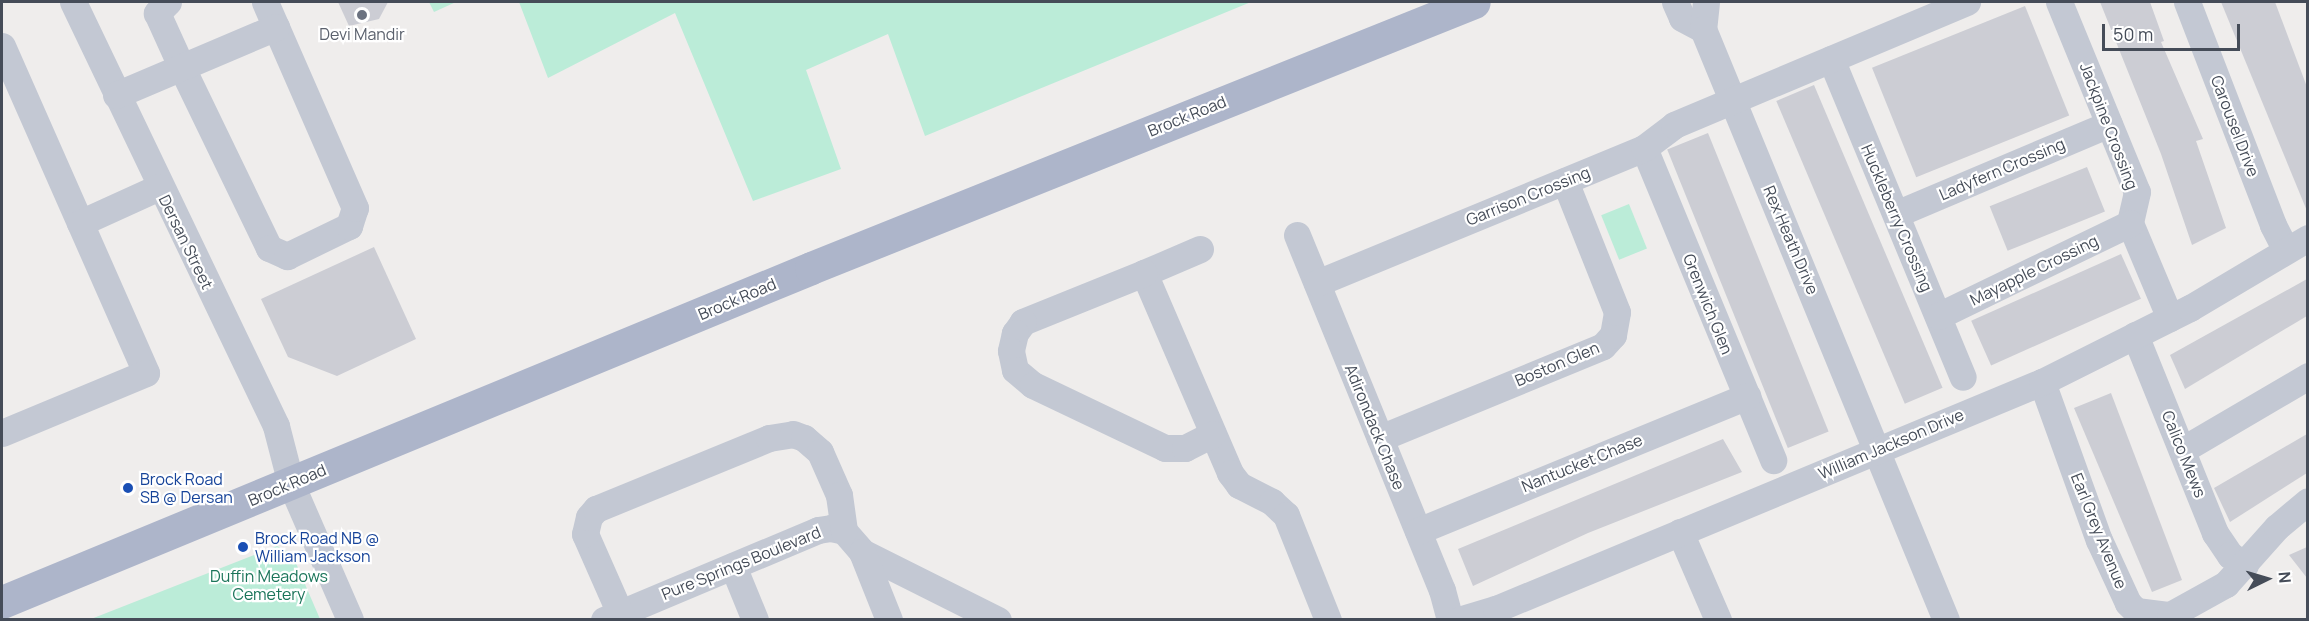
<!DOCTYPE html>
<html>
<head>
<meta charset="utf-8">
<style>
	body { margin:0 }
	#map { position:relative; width:2309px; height:621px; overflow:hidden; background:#efedec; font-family:Manrope,sans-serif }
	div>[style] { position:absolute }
	.green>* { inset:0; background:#bbecd8; transform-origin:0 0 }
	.building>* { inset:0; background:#cccdd4; transform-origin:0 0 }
	.minor>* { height:27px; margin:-13.5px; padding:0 13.5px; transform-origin:13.5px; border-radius:13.5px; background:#c3c8d3 }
	.major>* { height:33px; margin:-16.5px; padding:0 16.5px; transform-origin:16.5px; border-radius:16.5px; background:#adb5ca }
	.dots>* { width:16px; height:16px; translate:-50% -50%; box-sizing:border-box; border:3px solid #fff; border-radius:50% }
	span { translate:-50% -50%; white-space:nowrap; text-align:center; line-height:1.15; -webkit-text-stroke:4.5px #fff; paint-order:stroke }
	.worship-label { font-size:16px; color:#5b616d }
	.street-label { font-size:16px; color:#454c58 }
	.transit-label { font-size:16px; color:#164399 }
	.left { translate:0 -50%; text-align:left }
	.park-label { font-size:16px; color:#1b755a }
	.frame { position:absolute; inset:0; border:3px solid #454c58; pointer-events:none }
	.north { position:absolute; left:2237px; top:549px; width:60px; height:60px; -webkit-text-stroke:4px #fff; paint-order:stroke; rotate:85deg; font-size:16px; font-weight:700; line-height:24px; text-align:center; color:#454c58 }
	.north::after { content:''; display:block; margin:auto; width:21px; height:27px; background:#454c58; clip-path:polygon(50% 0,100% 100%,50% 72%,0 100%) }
	.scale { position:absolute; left:2102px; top:24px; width:138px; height:27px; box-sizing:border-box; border:3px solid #454c58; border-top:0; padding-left:8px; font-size:18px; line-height:21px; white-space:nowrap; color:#454c58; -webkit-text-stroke:4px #fff; paint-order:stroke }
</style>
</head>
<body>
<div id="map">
	<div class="green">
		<div style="clip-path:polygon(429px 2px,456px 2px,434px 12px)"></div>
		<div style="clip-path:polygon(519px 2px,1251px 2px,925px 136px,888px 34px,806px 70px,841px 169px,753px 201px,675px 13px,548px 78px)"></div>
		<div style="left:1629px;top:204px;width:48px;height:30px;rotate:68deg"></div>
		<div style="clip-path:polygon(277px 546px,292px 554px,320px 619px,91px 619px)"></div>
	</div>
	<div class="building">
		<div style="clip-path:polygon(338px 2px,388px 2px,379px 19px,349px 26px)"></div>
		<div style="clip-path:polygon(2100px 2px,2150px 2px,2164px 41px,2161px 42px,2203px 139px,2196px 141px,2226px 228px,2192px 245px,2161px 154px)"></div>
		<div style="clip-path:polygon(2221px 2px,2275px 2px,2307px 87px,2307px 211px)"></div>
		<div style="left:2025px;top:6px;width:118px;height:165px;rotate:68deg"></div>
		<div style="left:1814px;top:85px;width:329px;height:41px;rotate:67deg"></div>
		<div style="left:1708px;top:133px;width:322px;height:44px;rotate:68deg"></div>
		<div style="left:2087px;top:167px;width:48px;height:105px;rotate:68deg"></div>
		<div style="clip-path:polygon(374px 247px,416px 339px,337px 376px,288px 357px,261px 299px)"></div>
		<div style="left:2121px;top:254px;width:49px;height:164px;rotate:66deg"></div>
		<div style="clip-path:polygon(2307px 279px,2307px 316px,2185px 389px,2170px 355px)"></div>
		<div style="clip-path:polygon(2111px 393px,2182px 580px,2152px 592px,2074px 408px)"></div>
		<div style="clip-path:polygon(2307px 434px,2307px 473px,2230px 522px,2214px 488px)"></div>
		<div style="clip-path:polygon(1723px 439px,1742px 472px,1588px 533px,1473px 586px,1458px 549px)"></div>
		<div style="clip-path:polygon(2307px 547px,2307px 578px,2289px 555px)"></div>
	</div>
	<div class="minor">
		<div style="left:73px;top:2px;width:470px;rotate:64.4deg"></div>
		<div style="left:276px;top:426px;width:60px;rotate:75.5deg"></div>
		<div style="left:291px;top:484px;width:148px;rotate:66.5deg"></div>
		<div style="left:168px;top:2px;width:16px;rotate:135deg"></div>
		<div style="left:157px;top:13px;width:60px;rotate:65.6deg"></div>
		<div style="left:182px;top:68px;width:200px;rotate:64.2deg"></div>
		<div style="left:269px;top:248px;width:20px;rotate:24deg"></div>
		<div style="left:287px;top:256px;width:69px;rotate:-25.8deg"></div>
		<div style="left:349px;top:226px;width:19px;rotate:-72deg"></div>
		<div style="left:355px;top:208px;width:225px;rotate:-113.6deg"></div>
		<div style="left:1675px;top:2px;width:17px;rotate:66deg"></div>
		<div style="left:1682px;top:18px;width:24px;rotate:28deg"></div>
		<div style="left:1706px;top:2px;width:27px;rotate:96deg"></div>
		<div style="left:1703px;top:29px;width:639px;rotate:67.65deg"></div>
		<div style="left:2059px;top:2px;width:205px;rotate:67.7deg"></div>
		<div style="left:2137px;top:192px;width:32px;rotate:103deg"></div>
		<div style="left:2130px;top:223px;width:103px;rotate:67.2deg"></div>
		<div style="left:2187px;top:2px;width:239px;rotate:68.9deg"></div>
		<div style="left:2273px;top:225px;width:28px;rotate:63deg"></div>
		<div style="left:2px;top:46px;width:357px;rotate:66.2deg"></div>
		<div style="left:146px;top:373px;width:156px;rotate:157.4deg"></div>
		<div style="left:1831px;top:59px;width:344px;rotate:67.5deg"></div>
		<div style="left:116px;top:95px;width:174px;rotate:-23deg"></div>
		<div style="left:1644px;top:148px;width:338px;rotate:67.5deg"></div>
		<div style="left:1896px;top:214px;width:231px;rotate:-22.9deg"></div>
		<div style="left:80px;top:223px;width:87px;rotate:-24.5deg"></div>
		<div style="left:1297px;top:235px;width:383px;rotate:67.8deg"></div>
		<div style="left:1442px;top:590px;width:31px;rotate:75deg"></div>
		<div style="left:1200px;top:249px;width:61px;rotate:156.8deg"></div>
		<div style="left:1144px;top:273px;width:218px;rotate:66.7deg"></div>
		<div style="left:1230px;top:473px;width:15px;rotate:53deg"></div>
		<div style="left:1239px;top:485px;width:37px;rotate:27deg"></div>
		<div style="left:1272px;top:502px;width:19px;rotate:43deg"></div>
		<div style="left:1286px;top:515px;width:113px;rotate:68.2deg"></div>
		<div style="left:1144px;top:273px;width:131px;rotate:158deg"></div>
		<div style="left:1023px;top:322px;width:14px;rotate:126deg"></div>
		<div style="left:1015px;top:333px;width:18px;rotate:103deg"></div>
		<div style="left:1011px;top:351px;width:19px;rotate:78deg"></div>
		<div style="left:1015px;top:370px;width:23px;rotate:40deg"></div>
		<div style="left:1033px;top:385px;width:146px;rotate:25.5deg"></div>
		<div style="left:1165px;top:448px;width:20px"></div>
		<div style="left:1185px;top:448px;width:31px;rotate:-27deg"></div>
		<div style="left:1317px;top:283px;width:354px;rotate:-22.4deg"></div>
		<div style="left:1644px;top:148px;width:38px;rotate:-37deg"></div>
		<div style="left:1674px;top:125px;width:318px;rotate:-22.8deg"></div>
		<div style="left:1938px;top:316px;width:213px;rotate:-25.8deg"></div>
		<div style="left:2135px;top:335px;width:214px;rotate:68deg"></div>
		<div style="left:2215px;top:533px;width:27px;rotate:56deg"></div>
		<div style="left:2230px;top:555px;width:18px;rotate:34deg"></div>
		<div style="left:2042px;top:382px;width:168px;rotate:70.2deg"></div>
		<div style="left:2099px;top:540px;width:69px;rotate:65.3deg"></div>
		<div style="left:2128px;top:603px;width:11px;rotate:45deg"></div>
		<div style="left:2136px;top:611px;width:34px;rotate:7deg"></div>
		<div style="left:2170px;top:615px;width:64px;rotate:-29deg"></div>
		<div style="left:2226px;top:584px;width:76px;rotate:-48.2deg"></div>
		<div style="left:2277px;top:527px;width:40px;rotate:-40deg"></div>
		<div style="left:1380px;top:438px;width:241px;rotate:-22.4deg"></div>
		<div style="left:1603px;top:346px;width:15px;rotate:-48deg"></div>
		<div style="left:1613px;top:335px;width:23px;rotate:-80deg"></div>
		<div style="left:1617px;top:312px;width:141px;rotate:-111.7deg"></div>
		<div style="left:2182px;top:450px;width:146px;rotate:-30.4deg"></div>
		<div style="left:1418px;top:531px;width:356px;rotate:-22.3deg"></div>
		<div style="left:1680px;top:532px;width:96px;rotate:66.6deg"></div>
		<div style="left:862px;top:552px;width:152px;rotate:26.6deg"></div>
		<div style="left:733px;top:566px;width:58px;rotate:67.8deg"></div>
		<div style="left:604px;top:620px;width:232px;rotate:-22.8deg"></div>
		<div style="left:818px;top:530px;width:13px;rotate:-9deg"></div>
		<div style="left:831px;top:528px;width:13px;rotate:13deg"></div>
		<div style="left:844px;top:531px;width:28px;rotate:49deg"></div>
		<div style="left:862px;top:552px;width:73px;rotate:68.3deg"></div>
		<div style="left:623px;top:620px;width:94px;rotate:-113.8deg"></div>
		<div style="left:585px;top:534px;width:17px;rotate:-77deg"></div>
		<div style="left:589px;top:517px;width:11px;rotate:-49deg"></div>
		<div style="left:596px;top:509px;width:187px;rotate:-22.3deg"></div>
		<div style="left:769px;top:438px;width:24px;rotate:-9deg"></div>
		<div style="left:793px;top:434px;width:12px;rotate:20deg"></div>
		<div style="left:804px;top:438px;width:21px;rotate:41deg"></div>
		<div style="left:820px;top:452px;width:47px;rotate:66.2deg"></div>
		<div style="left:839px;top:495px;width:36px;rotate:82deg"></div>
		<div style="left:1459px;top:620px;width:39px;rotate:-17deg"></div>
		<div style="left:1496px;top:609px;width:591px;rotate:-22.58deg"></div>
		<div style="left:2042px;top:382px;width:165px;rotate:-26.6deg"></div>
		<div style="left:2190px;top:308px;width:137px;rotate:-30.7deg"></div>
	</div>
	<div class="major">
		<div style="left:2px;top:602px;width:875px;rotate:-22.43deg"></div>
		<div style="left:811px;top:268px;width:714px;rotate:-21.86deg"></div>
	</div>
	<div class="dots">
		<div style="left:362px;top:15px;background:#6b7280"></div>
		<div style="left:128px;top:488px;background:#1a4fb4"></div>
		<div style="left:243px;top:547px;background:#1a4fb4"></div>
	</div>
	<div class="worship-label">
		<span style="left:362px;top:34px">Devi Mandir</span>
	</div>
	<div class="street-label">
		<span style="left:1187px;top:116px;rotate:-22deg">Brock Road</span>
		<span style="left:2109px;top:126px;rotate:69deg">Jackpine Crossing</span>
		<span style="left:2235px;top:126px;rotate:69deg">Carousel Drive</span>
		<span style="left:2002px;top:169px;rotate:-23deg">Ladyfern Crossing</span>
		<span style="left:1528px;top:196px;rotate:-22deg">Garrison Crossing</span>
		<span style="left:1897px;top:218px;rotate:67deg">Huckleberry Crossing</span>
		<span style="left:1791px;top:240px;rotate:67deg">Rex Heath Drive</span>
		<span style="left:186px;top:242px;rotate:64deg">Dersan Street</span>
		<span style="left:2034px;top:270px;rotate:-26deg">Mayapple Crossing</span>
		<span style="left:737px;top:299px;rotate:-23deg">Brock Road</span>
		<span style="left:1708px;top:304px;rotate:68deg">Grenwich Glen</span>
		<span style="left:1557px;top:364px;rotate:-23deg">Boston Glen</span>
		<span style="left:1375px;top:427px;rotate:68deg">Adirondack Chase</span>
		<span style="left:1891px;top:444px;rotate:-23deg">William Jackson Drive</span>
		<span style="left:2184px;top:454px;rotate:68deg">Calico Mews</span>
		<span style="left:1582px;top:463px;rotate:-22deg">Nantucket Chase</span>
		<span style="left:287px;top:485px;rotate:-23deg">Brock Road</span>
		<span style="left:2099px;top:531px;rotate:68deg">Earl Grey Avenue</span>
		<span style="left:741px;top:563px;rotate:-22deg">Pure Springs Boulevard</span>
	</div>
	<div class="transit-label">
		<span class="left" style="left:140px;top:488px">Brock Road<br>SB @ Dersan</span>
		<span class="left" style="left:255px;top:547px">Brock Road NB @<br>William Jackson</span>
	</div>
	<div class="park-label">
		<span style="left:269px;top:585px">Duffin Meadows<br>Cemetery</span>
	</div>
	<div class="frame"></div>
	<div class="north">N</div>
	<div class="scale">50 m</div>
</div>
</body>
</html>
